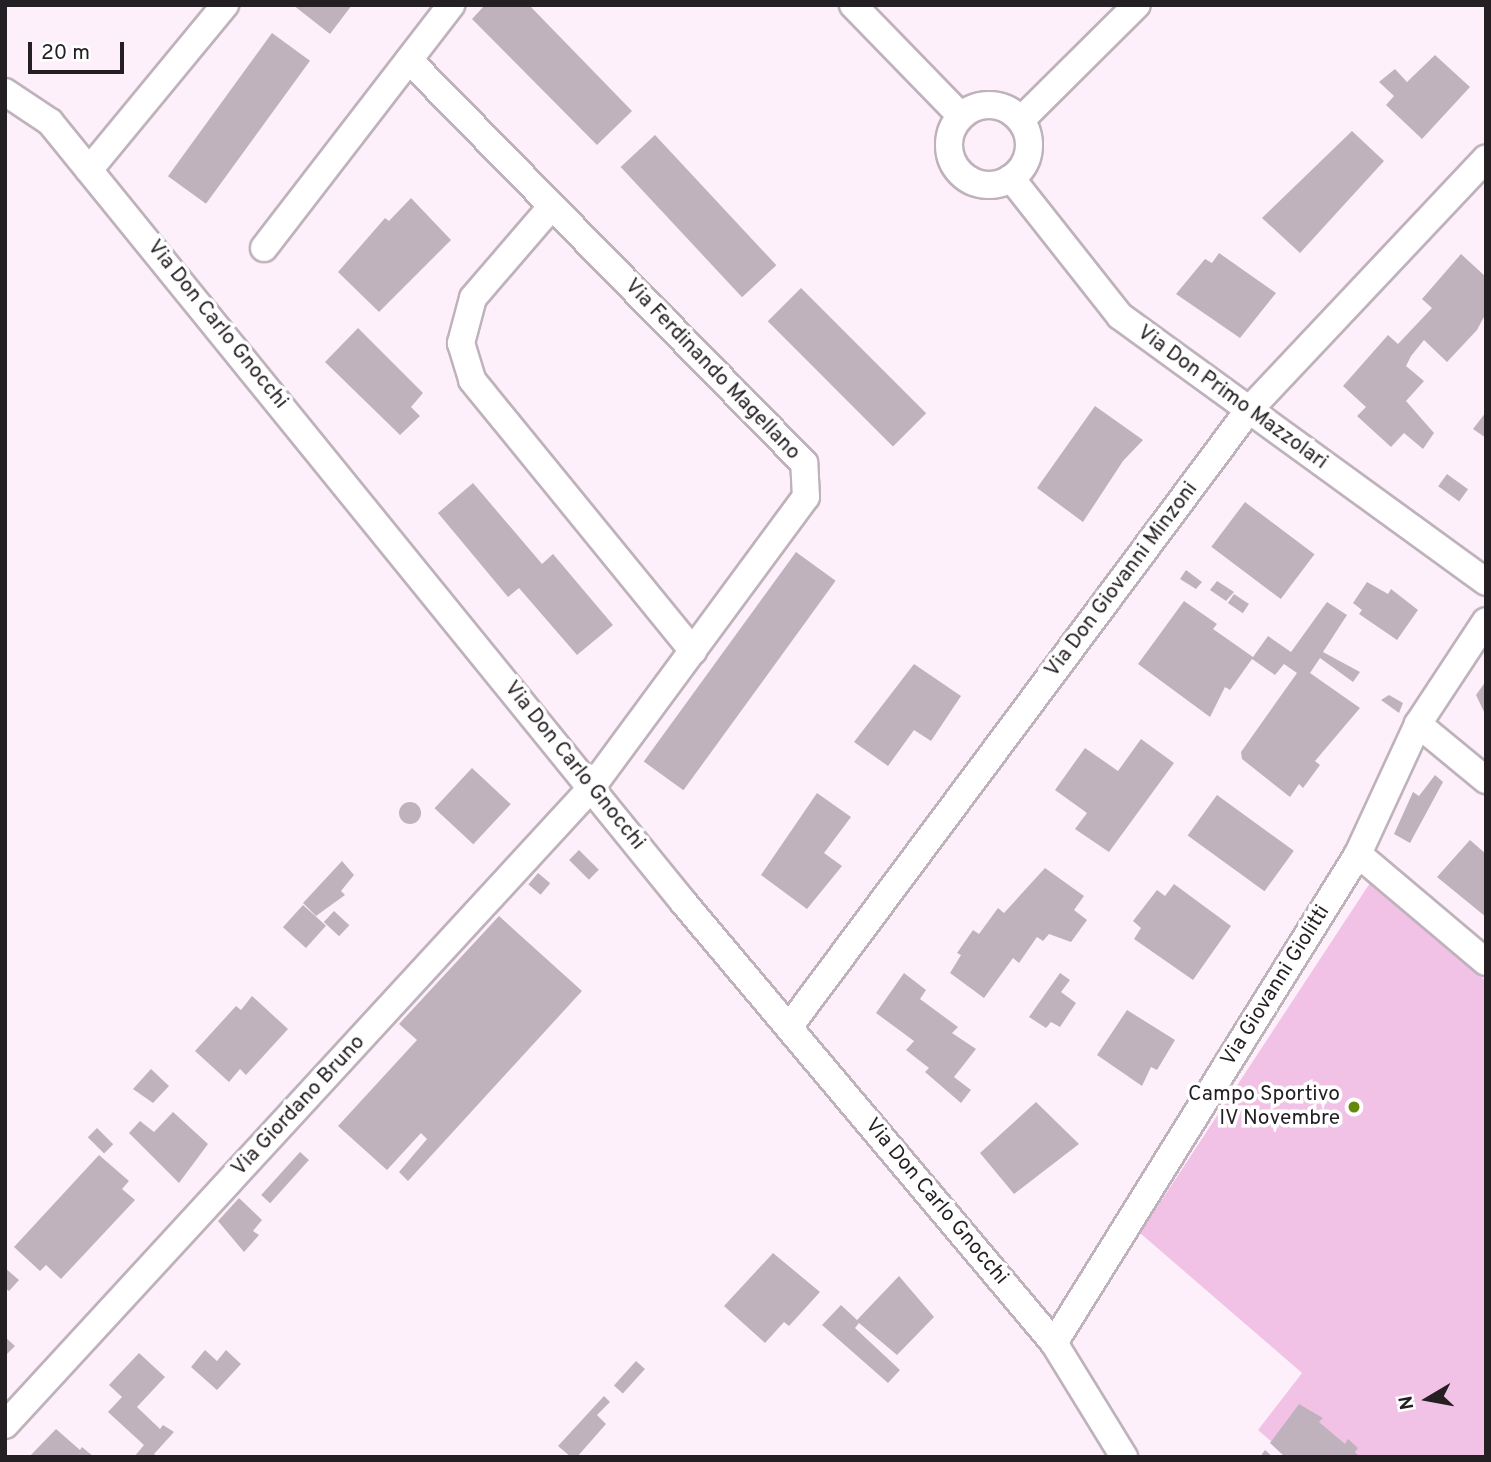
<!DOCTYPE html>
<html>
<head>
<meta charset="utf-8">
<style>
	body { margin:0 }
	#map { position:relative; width:1491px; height:1462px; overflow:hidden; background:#fef0fa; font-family:Overpass,sans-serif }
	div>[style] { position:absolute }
	.green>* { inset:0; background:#f2c2e6 }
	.building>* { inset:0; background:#c0b2bc; transform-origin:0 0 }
	.round { border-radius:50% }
	.roads { filter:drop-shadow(2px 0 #bfb2bc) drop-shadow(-2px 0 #bfb2bc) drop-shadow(0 2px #bfb2bc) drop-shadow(0 -2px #bfb2bc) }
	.minor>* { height:26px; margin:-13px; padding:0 13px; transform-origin:13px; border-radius:13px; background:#fff }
	.minor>.ring { margin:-13px; padding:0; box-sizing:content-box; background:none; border:26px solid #fff; border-radius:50% }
	.dots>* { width:19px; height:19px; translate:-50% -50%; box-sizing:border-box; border:4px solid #fff; border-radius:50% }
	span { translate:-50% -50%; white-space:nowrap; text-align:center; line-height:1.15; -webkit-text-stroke:7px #fff; paint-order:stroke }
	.street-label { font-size:21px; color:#241f23 }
	.poi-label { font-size:21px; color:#241f23 }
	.right { translate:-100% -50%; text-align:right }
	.frame { position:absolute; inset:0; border:7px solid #241f23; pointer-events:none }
	.north { position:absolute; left:1393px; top:1364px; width:70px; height:70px; -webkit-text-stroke:5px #fff; paint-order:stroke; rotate:260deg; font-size:19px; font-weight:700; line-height:28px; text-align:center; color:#241f23 }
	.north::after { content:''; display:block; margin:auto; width:24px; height:32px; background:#241f23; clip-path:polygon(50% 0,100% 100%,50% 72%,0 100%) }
	.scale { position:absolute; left:28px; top:42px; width:96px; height:32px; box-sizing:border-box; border:4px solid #241f23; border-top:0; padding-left:9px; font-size:21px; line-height:24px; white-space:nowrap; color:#241f23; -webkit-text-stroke:5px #fff; paint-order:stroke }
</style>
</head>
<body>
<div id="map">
	<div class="green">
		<div style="clip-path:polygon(1370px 883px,1486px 981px,1486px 1457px,1289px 1457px,1258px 1430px,1302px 1373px,1140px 1233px)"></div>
	</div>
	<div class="building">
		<div style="clip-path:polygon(293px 5px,352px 5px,330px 34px)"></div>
		<div style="clip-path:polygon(485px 5px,529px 5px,632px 111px,597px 145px,472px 19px)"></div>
		<div style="left:272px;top:33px;width:47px;height:177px;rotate:36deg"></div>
		<div style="clip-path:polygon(1435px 55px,1470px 87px,1422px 139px,1386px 105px,1394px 96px,1379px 82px,1395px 69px,1407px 82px)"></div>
		<div style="clip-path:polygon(1352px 131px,1384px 161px,1300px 253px,1262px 218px)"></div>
		<div style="left:655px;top:135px;width:178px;height:47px;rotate:47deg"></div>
		<div style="clip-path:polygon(411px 198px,451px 240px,379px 312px,338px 272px,385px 218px,389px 221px)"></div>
		<div style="clip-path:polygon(1219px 253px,1276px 293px,1240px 338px,1176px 294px,1205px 259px,1212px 263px)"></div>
		<div style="clip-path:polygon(1461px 254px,1486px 277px,1486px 313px,1477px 330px,1447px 362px,1424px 340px,1411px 356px,1406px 366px,1424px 381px,1406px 401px,1434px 433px,1423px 449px,1404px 433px,1391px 447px,1357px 416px,1366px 407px,1343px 386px,1388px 335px,1398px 344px,1432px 308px,1422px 299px)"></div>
		<div style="left:801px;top:288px;width:177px;height:47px;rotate:45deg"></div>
		<div style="clip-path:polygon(358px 328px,423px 393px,411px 407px,420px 416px,400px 435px,325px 362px)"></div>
		<div style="clip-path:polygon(1095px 406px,1143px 440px,1123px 461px,1083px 522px,1037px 488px)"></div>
		<div style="clip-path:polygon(1486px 412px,1486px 438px,1473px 429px)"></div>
		<div style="left:1447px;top:474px;width:26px;height:15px;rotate:36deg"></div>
		<div style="clip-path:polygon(473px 483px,542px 564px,553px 554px,613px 625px,577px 655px,519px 588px,508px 597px,438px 513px)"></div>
		<div style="left:1245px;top:502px;width:87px;height:56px;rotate:37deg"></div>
		<div style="left:796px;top:552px;width:49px;height:259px;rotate:36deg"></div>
		<div style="clip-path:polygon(1186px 570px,1202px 582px,1196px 589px,1180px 579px)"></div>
		<div style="clip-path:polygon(1217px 581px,1234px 592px,1226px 601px,1210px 590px)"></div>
		<div style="clip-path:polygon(1367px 582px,1388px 594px,1391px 589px,1418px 610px,1397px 640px,1359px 614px,1362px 610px,1353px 603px)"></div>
		<div style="left:1234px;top:594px;width:18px;height:11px;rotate:34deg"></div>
		<div style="clip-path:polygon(1184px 601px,1217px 624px,1213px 629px,1253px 657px,1268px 636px,1291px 652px,1327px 602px,1347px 615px,1323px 652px,1360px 672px,1353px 682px,1320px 658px,1310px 673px,1360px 708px,1315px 761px,1320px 765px,1303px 788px,1299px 784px,1290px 797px,1242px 759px,1241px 752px,1297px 673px,1284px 664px,1275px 675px,1252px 659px,1230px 690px,1225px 687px,1210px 717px,1138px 664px)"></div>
		<div style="clip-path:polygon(914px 664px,961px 696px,931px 741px,914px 730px,888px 766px,854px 742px)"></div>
		<div style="clip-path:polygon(1486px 681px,1486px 716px,1476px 695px)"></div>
		<div style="clip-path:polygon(1389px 695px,1403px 703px,1399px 713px,1381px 700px)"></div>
		<div style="clip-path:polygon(1141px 739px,1174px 763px,1109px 852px,1075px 829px,1087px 813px,1055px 790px,1085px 748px,1118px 771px)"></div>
		<div style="left:472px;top:768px;width:53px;height:55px;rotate:43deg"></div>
		<div style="clip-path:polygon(1435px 775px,1443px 782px,1410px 843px,1394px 834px,1413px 792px,1419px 796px)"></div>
		<div style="clip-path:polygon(817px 793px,851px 817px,824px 853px,842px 866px,807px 909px,761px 875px)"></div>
		<div style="left:1217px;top:795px;width:95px;height:50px;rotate:36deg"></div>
		<div class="round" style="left:399px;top:802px;width:22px;height:22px"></div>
		<div style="clip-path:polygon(1470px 840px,1486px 854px,1486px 917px,1437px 877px)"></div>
		<div style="left:579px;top:850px;width:28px;height:14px;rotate:45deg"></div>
		<div style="clip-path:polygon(342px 861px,354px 875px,341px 891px,345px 895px,316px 916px,303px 903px)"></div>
		<div style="clip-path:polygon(1045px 868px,1084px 896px,1074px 910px,1087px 920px,1071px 942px,1049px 934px,1043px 941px,1037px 937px,1019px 963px,1013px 958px,984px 998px,950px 973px,961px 955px,957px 953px,973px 930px,979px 934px,998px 908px,1004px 913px)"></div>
		<div style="left:538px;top:873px;width:16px;height:15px;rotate:40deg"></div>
		<div style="clip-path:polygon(1174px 884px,1231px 926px,1193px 980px,1134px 939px,1141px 928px,1133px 921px,1157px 890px,1165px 896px)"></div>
		<div style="left:303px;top:905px;width:31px;height:30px;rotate:42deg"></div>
		<div style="left:334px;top:911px;width:21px;height:15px;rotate:43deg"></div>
		<div style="clip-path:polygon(499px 916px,582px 991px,408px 1181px,399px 1172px,427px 1139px,421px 1133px,387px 1170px,338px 1126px,417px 1040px,399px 1024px)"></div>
		<div style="clip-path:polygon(904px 973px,926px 990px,920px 999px,958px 1027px,952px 1033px,976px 1049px,954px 1077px,971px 1090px,961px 1103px,925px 1072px,929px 1068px,906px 1050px,914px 1041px,876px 1013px)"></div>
		<div style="clip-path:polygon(1060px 973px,1070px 980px,1061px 992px,1076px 1003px,1060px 1027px,1051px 1022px,1046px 1028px,1029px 1017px)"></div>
		<div style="clip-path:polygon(252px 996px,288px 1029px,246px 1075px,240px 1069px,229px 1082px,195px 1051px,236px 1006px,241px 1010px)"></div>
		<div style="clip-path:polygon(1127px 1010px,1175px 1040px,1157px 1070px,1151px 1067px,1142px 1086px,1097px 1055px)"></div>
		<div style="clip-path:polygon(151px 1069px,169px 1086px,153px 1103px,133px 1089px)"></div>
		<div style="clip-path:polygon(1036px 1102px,1079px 1144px,1014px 1194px,980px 1153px)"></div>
		<div style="clip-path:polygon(173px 1112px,208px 1144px,179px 1183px,129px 1133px,140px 1121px,154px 1132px)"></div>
		<div style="left:97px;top:1128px;width:23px;height:13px;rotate:45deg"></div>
		<div style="left:300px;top:1152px;width:12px;height:58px;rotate:42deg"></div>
		<div style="clip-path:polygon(99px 1155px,129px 1181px,122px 1189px,135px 1200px,61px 1279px,46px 1265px,40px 1271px,14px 1247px)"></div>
		<div style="clip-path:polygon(239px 1198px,262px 1220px,253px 1231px,259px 1235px,244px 1252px,218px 1221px)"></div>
		<div style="clip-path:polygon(773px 1253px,820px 1292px,789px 1326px,784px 1322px,765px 1343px,724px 1306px)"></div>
		<div style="clip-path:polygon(5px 1268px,19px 1280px,9px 1291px,5px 1288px)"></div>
		<div style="clip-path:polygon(899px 1276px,934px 1317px,897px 1355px,859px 1323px,855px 1328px,900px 1370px,888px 1383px,822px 1325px,841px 1305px,857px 1320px)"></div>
		<div style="clip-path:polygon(5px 1337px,15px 1346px,5px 1356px)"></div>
		<div style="clip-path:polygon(205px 1350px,217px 1361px,226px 1350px,241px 1364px,217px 1390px,191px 1367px)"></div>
		<div style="clip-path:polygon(139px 1353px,165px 1377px,137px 1407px,160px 1429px,163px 1425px,174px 1432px,154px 1454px,158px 1457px,134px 1457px,144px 1445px,108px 1412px,122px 1397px,109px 1385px)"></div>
		<div style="left:636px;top:1361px;width:12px;height:33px;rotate:42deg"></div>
		<div style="clip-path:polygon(604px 1396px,610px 1402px,597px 1415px,606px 1424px,577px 1457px,571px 1457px,558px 1446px)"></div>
		<div style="clip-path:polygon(1299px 1404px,1323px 1418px,1319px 1422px,1345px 1444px,1348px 1439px,1358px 1448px,1355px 1452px,1360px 1457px,1285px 1457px,1270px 1443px)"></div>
		<div style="clip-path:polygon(56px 1429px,80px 1450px,82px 1447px,94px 1457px,29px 1457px)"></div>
		<div style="clip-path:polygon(1265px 1450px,1273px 1457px,1260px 1457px)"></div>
	</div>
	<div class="roads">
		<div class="minor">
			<div style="left:853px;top:5px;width:155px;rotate:45.8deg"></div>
			<div style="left:5px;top:92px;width:54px;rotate:33.7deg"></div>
			<div style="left:50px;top:122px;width:1006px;rotate:50.93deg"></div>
			<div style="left:684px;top:903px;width:575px;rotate:49.94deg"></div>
			<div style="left:1054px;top:1343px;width:134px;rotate:58.4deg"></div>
			<div class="ring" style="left:949px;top:105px;width:54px;height:54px"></div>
			<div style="left:1021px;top:120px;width:163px;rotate:-44.8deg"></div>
			<div style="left:89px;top:170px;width:214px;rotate:-50.5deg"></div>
			<div style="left:1011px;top:178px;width:176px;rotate:51.7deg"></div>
			<div style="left:1120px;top:316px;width:452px;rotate:36deg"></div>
			<div style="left:552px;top:206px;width:121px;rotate:130.7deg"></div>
			<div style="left:473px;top:298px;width:47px;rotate:104.9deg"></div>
			<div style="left:461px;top:343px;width:39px;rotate:73deg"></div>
			<div style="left:472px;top:380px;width:350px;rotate:50.8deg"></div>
			<div style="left:264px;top:248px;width:307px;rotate:-52.4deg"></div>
			<div style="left:1418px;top:724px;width:88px;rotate:39.5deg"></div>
			<div style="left:1358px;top:854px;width:167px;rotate:40.2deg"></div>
			<div style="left:789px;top:1027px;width:768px;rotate:-53.31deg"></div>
			<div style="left:1248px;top:411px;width:347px;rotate:-46.7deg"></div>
			<div style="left:1054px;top:1343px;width:576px;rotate:-58.13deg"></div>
			<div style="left:1358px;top:854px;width:143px;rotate:-65.2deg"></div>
			<div style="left:1418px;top:724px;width:123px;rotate:-56.6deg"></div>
			<div style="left:5px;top:1425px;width:867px;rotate:-47.38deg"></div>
			<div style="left:592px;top:787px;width:360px;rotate:-53.6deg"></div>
			<div style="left:806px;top:497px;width:34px;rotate:-93deg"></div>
			<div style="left:804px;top:463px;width:564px;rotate:-134.43deg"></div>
		</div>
	</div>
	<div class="dots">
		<div style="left:1354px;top:1107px;background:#668809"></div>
	</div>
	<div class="street-label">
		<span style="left:217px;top:325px;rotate:51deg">Via Don Carlo Gnocchi</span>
		<span style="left:712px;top:370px;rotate:46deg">Via Ferdinando Magellano</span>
		<span style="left:1232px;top:398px;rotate:36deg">Via Don Primo Mazzolari</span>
		<span style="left:1122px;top:580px;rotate:-53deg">Via Don Giovanni Minzoni</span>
		<span style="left:574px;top:766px;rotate:51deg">Via Don Carlo Gnocchi</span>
		<span style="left:1276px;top:986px;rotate:-58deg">Via Giovanni Giolitti</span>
		<span style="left:299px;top:1106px;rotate:-47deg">Via Giordano Bruno</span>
		<span style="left:936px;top:1202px;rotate:50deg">Via Don Carlo Gnocchi</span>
	</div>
	<div class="poi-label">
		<span class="right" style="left:1340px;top:1107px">Campo Sportivo<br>IV Novembre</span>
	</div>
	<div class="frame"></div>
	<div class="north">N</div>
	<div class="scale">20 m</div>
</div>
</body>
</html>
